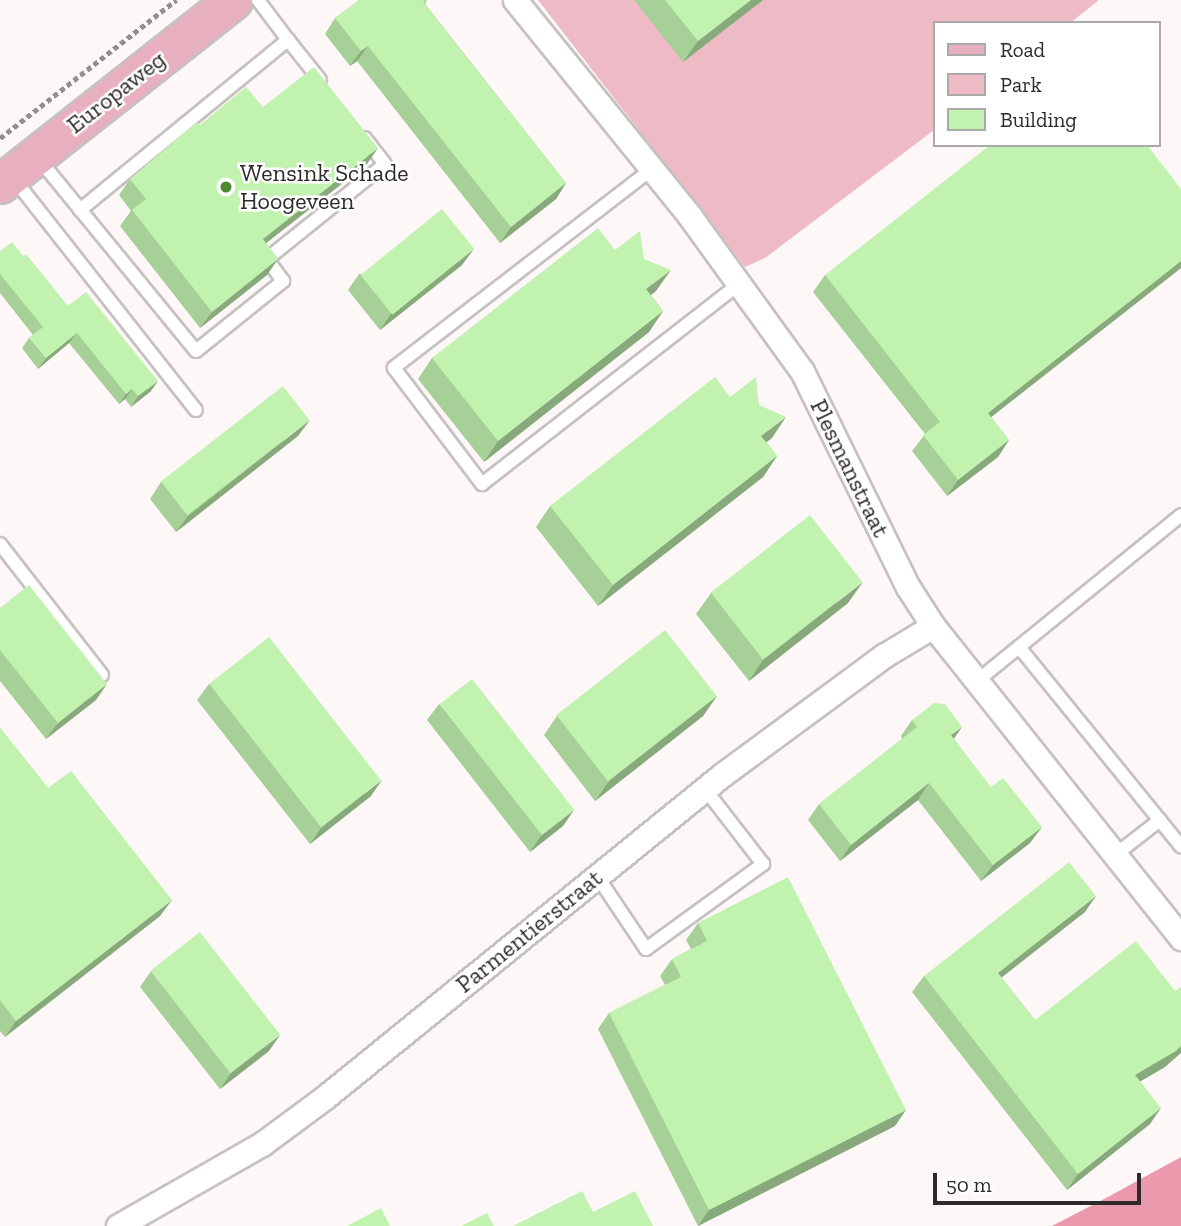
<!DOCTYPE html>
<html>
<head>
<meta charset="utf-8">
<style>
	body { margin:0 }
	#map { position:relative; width:1181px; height:1226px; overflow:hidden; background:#fef7f8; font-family:"Zilla Slab",serif }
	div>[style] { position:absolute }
	.green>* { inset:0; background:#eebac5 }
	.forest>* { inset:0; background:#eb99ac }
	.path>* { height:4.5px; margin-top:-2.25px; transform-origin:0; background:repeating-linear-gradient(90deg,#938e8f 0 5px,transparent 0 8.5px) }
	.roads { filter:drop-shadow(2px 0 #c7c0c1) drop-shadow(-2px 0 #c7c0c1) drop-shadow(0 2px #c7c0c1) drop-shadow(0 -2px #c7c0c1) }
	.lane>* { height:12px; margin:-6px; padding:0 6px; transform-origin:6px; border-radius:6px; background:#fff }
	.street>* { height:23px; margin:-11.5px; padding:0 11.5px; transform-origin:11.5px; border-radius:11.5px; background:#fff }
	.primary>* { height:37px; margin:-18.5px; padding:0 18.5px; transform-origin:18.5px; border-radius:18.5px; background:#e8b0be }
	.wall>* { inset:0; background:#a6d097 }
	.shaded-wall>* { inset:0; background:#87a97b }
	.building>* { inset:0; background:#c1f2b0; transform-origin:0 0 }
	.dots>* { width:19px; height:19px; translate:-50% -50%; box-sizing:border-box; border:4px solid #fff; border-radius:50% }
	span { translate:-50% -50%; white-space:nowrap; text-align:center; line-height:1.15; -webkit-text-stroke:5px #fff; paint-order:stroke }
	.street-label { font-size:24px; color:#2d2a2b }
	.poi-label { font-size:24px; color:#2d2a2b }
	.left { translate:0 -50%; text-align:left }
	.legend { position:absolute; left:933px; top:21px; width:228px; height:126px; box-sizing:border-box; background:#fff; border:2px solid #abaaaa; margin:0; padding:9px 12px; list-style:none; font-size:21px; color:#2d2a2b }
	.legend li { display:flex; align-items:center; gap:14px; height:35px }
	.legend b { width:35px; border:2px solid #abaaaa }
	.scale { position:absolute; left:933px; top:1173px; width:208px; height:32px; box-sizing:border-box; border:4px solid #2d2a2b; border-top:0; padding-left:9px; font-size:21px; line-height:24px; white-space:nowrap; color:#2d2a2b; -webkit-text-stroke:5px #fff; paint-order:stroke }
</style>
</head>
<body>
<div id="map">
	<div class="green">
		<div style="clip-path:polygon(538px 0,1099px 0,1070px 23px,934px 23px,934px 130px,765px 258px,745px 267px)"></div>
	</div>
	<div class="forest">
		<div style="clip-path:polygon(1181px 1157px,1181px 1226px,1052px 1226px,1106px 1198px)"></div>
	</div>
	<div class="path">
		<div style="left:0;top:138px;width:224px;rotate:-38.1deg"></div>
	</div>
	<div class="roads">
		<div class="lane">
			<div style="left:288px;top:40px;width:51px;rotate:51.3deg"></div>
			<div style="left:38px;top:158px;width:249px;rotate:50.7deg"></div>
			<div style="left:196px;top:351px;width:112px;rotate:-38.8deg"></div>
			<div style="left:283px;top:281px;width:27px;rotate:-126deg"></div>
			<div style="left:267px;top:259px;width:151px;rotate:-38.8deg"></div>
			<div style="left:385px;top:164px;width:33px;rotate:-128deg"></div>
			<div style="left:652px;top:169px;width:326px;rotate:142.4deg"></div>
			<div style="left:394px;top:368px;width:146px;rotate:52.8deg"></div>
			<div style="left:482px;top:484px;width:326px;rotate:-37.9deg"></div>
			<div style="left:14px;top:179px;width:294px;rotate:51.8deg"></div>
			<div style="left:80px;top:210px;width:269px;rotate:-39.3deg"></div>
			<div style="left:288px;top:40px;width:50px;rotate:-126.9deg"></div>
			<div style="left:0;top:544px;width:166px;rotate:52.1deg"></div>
			<div style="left:1019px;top:647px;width:257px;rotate:50.9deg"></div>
			<div style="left:977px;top:681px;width:263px;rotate:-39.1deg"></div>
			<div style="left:1115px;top:855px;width:57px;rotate:-37.9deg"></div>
			<div style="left:597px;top:876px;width:88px;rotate:56.1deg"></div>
			<div style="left:646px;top:949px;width:145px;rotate:-36deg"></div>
			<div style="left:763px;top:864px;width:95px;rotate:-127.7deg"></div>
		</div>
		<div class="street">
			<div style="left:515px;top:0;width:277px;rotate:51deg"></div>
			<div style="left:689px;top:215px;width:193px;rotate:54.1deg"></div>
			<div style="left:802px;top:371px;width:241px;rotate:63.9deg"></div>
			<div style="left:908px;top:587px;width:46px;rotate:57.3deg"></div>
			<div style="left:933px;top:626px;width:399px;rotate:51.5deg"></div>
			<div style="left:118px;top:1226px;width:166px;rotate:-29.7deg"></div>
			<div style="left:262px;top:1144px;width:77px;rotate:-36.6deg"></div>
			<div style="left:324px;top:1098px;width:513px;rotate:-39.06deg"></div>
			<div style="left:722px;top:775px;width:202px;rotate:-36.4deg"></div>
			<div style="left:885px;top:655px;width:56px;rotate:-31.1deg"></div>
		</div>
		<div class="primary">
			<div style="left:0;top:184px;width:297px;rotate:-38.3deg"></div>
		</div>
	</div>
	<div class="wall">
		<div style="clip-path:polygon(359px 0,427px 0,425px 4px,566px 183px,556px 199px,500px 243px,357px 61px,350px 66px,325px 34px,335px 18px)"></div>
		<div style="clip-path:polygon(634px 0,763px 0,683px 62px)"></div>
		<div style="clip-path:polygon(263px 107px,367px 164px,266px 243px,278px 259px,267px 275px,200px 328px,120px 226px,131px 211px,119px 195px,130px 179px,200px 125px)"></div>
		<div style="clip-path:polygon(1181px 189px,1181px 268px,991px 417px,1009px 440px,998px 457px,947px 496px,912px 451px,925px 434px,813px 292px,825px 275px)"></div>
		<div style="clip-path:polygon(615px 250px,644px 259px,656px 291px,651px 295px,663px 311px,649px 332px,484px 462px,418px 379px,432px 358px)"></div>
		<div style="clip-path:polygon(0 251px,23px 256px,68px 306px,151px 391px,131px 407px,125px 399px,119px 404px,69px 343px,38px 369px,22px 348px,29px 338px,33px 335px,0 293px)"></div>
		<div style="clip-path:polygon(462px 265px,380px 330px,348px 290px,359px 274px)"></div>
		<div style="clip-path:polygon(759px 405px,772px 438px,766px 442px,777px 456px,763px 477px,598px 606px,536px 527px,550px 506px)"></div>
		<div style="clip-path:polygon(298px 436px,176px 532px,150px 499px,161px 482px)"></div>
		<div style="clip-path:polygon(711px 593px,848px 603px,749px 681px,696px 614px)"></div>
		<div style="clip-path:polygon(0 608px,96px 700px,46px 739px,0 681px)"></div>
		<div style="clip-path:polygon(209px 684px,371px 796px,310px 844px,197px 700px)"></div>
		<div style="clip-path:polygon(717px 696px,703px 716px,595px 801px,544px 735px,557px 716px)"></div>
		<div style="clip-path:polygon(439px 704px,563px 826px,530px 852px,427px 720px)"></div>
		<div style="clip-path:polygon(912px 720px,954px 739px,1030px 843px,981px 881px,918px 800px,840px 861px,808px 820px,819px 804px,902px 739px,901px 736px)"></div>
		<div style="clip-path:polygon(0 728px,48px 788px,160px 916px,5px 1037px,0 1031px)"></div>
		<div style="clip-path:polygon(1085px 912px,1001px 977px,1035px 1020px,1165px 1067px,1140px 1081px,1150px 1124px,1067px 1190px,912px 992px,924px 976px)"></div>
		<div style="clip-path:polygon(698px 923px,895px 1126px,698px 1226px,598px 1029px,609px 1013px,665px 985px,660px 976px,672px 959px,691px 949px,686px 940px)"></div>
		<div style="clip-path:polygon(151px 971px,269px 1051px,220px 1089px,140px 987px)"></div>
	</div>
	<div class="shaded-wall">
		<div style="clip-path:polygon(751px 0,763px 0,683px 62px,698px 41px)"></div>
		<div style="clip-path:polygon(368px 46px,357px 61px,350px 66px,361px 51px)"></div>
		<div style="clip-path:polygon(378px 148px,367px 164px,251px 255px,263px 239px)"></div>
		<div style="clip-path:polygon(566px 183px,556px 199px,500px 243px,511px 227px)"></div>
		<div style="clip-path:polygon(474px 249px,462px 265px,380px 330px,391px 314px)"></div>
		<div style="clip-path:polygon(278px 259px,267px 275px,200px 328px,212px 312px)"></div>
		<div style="clip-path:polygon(1181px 261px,1181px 268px,976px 429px,988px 413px)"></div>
		<div style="clip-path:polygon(671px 270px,656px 291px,631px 310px,646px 289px)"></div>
		<div style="clip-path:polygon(663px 311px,649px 332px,484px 462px,498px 441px)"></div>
		<div style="clip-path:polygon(77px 333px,69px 343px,38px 369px,46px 358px)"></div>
		<div style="clip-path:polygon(158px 381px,151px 391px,131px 407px,138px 396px)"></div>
		<div style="clip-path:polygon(132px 389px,125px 399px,119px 404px,126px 394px)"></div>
		<div style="clip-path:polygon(786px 417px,772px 438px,747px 457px,761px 436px)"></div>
		<div style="clip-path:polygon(310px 420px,298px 436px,176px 532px,188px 516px)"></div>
		<div style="clip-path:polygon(1009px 440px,998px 457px,947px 496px,958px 480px)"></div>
		<div style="clip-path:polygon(777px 456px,763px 477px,598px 606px,613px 585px)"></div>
		<div style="clip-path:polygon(863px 582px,848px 603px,749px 681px,763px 660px)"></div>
		<div style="clip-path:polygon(107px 684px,96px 700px,46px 739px,58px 723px)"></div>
		<div style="clip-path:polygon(717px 696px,703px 716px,595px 801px,609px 781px)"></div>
		<div style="clip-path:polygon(962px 727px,951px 743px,951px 735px)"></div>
		<div style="clip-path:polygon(382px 780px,371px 796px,310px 844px,321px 828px)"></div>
		<div style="clip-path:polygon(929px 783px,918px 800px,840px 861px,851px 845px)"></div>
		<div style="clip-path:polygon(574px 810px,563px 826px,530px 852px,541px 836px)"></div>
		<div style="clip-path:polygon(1042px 827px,1030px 843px,981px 881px,993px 865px)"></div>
		<div style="clip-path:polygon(1096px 896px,1085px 912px,987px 989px,998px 973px)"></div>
		<div style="clip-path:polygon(172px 900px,160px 916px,5px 1037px,16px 1021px)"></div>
		<div style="clip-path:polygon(280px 1035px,269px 1051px,220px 1089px,231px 1073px)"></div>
		<div style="clip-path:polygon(1181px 1046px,1181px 1053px,1165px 1067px,1124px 1091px,1135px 1075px)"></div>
		<div style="clip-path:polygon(1161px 1108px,1150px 1124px,1067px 1190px,1078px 1174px)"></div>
		<div style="clip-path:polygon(906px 1110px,895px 1126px,698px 1226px,709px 1210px)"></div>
	</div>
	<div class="building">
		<div style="clip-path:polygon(359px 0,426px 0,423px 2px,566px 183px,511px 227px,368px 46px,361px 51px,335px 18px)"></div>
		<div style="clip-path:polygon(665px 0,751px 0,698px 41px)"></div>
		<div style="clip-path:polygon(314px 67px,378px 148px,263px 239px,278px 259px,212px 312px,132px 210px,146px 199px,130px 179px,197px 122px,200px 125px,246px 87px,263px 107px)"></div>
		<div style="clip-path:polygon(990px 145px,1147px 145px,1181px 189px,1181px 261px,988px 413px,1009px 440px,958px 480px,923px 435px,940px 422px,825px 275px)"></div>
		<div style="left:442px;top:209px;width:51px;height:105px;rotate:51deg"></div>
		<div style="clip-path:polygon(598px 228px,615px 250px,640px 231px,644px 259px,671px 270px,646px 289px,663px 311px,498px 441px,432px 358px)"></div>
		<div style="clip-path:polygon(12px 242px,23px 256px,26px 254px,68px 306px,86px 292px,158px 381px,138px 396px,132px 389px,126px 394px,77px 333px,46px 358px,29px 338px,43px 327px,0 274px,0 251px)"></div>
		<div style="clip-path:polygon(715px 377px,730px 397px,756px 377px,759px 405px,786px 417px,761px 436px,777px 456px,613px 585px,550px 506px)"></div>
		<div style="left:283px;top:386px;width:43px;height:155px;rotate:52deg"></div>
		<div style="left:810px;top:515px;width:85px;height:126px;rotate:52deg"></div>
		<div style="clip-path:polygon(29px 585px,107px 684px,58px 723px,0 650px,0 608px)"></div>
		<div style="left:665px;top:630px;width:84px;height:138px;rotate:52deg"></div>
		<div style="left:269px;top:637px;width:182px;height:76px;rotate:52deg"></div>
		<div style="left:472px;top:679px;width:166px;height:41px;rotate:52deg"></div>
		<div style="clip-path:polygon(934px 703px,945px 704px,962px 727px,951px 735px,991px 787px,1003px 778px,1042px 827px,993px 865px,929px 783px,851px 845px,819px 804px,917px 727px,912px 720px)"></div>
		<div style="clip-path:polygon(0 728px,48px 788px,71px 771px,172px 900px,16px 1021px,0 1000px)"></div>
		<div style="clip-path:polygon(1069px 862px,1096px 896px,998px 973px,1035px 1020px,1136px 941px,1175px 991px,1181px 987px,1181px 1046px,1176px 1051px,1135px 1075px,1161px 1108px,1078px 1174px,924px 976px)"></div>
		<div style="clip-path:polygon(788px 877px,906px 1110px,709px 1210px,609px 1013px,681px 977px,672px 959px,707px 941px,698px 923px)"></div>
		<div style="left:200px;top:932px;width:130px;height:63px;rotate:52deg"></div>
		<div style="clip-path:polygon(582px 1191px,593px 1212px,635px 1191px,653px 1226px,513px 1226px)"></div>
		<div style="clip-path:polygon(381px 1208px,390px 1226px,347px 1226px)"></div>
		<div style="clip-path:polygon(487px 1213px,494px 1226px,461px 1226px)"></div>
	</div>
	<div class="dots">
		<div style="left:226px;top:187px;background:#498a2d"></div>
	</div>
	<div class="street-label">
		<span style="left:116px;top:92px;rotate:-38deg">Europaweg</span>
		<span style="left:850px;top:468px;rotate:64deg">Plesmanstraat</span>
		<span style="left:529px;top:931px;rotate:-39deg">Parmentierstraat</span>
	</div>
	<div class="poi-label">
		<span class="left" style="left:240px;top:187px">Wensink Schade<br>Hoogeveen</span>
	</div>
	<ul class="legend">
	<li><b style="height:9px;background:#e8b0be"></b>Road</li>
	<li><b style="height:19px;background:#eebac5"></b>Park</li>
	<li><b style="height:19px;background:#c1f2b0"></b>Building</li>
	</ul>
	<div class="scale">50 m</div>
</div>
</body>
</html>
